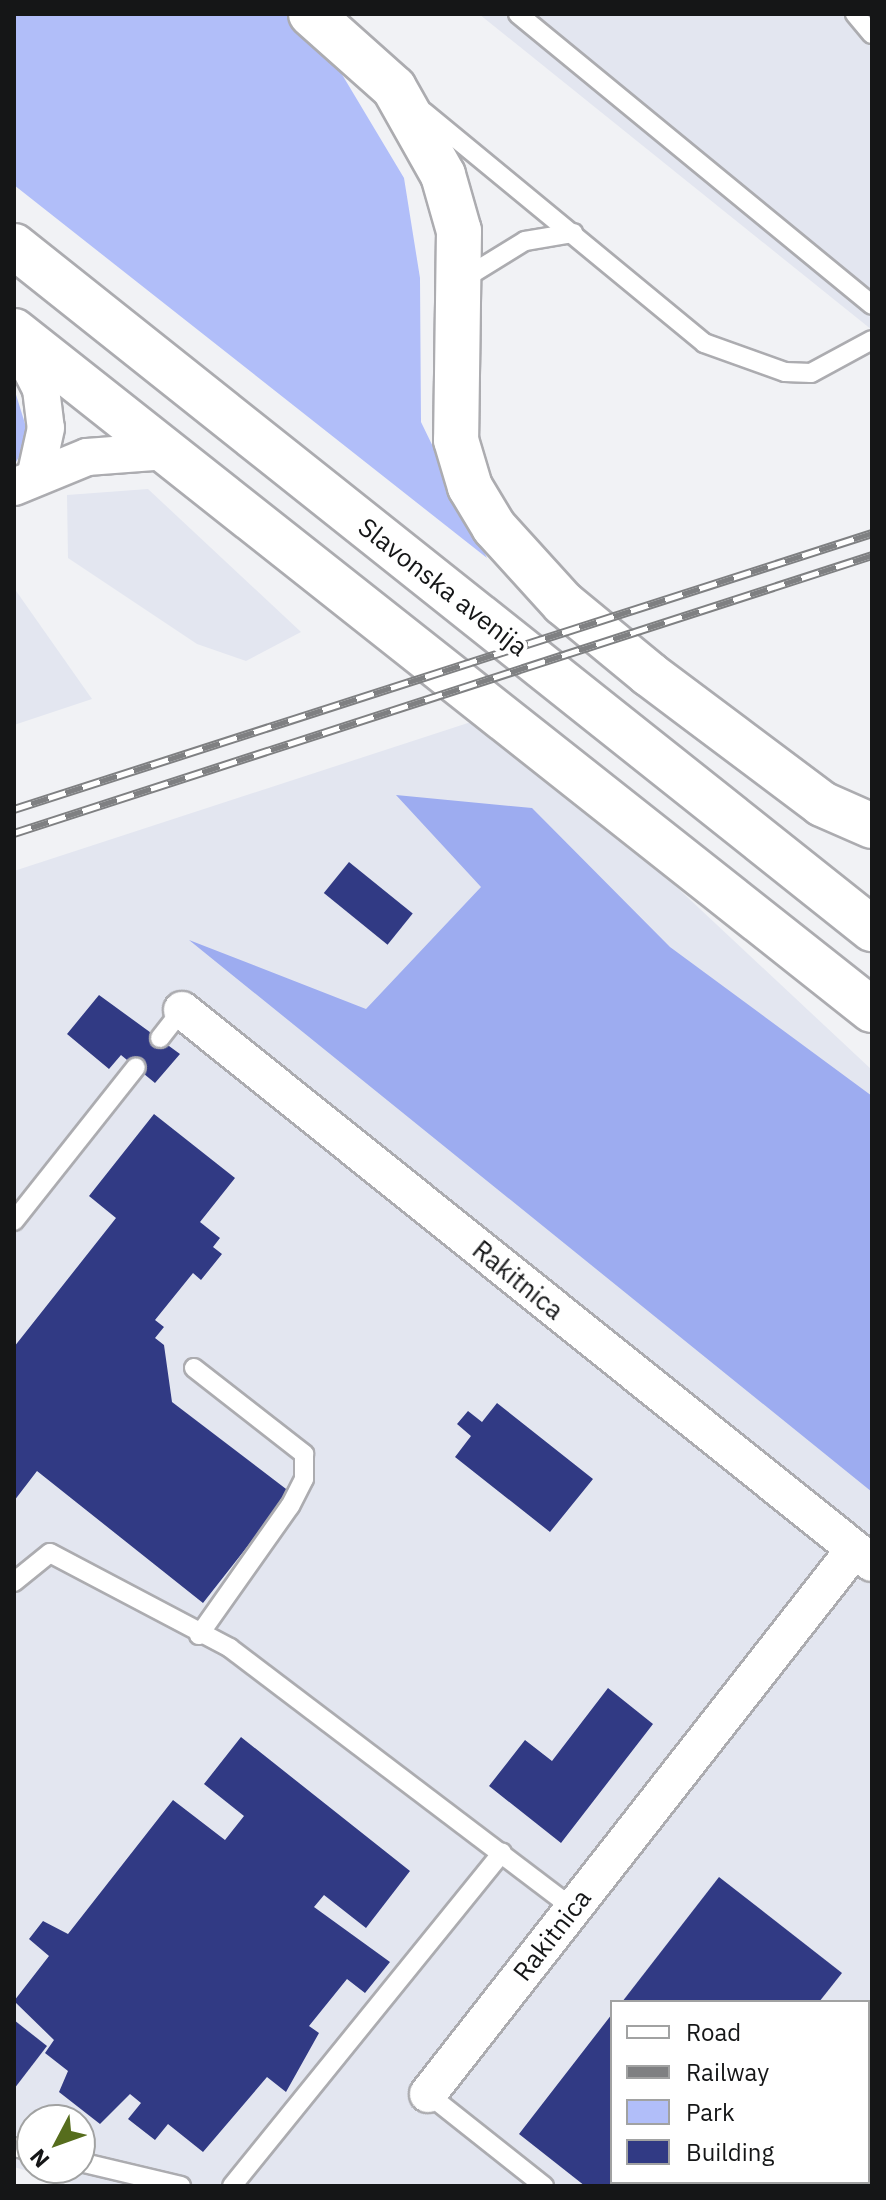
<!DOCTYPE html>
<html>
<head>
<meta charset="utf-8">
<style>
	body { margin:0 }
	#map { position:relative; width:886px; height:2200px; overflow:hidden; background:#f1f2f5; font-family:"IBM Plex Sans",sans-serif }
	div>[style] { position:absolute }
	.built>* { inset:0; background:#e3e6f0 }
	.green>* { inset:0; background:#b1bef9 }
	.forest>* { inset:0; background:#9dacf0 }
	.building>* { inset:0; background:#313a84; transform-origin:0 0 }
	.roads { filter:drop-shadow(2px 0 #acacb0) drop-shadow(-2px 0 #acacb0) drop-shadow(0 2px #acacb0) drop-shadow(0 -2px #acacb0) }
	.service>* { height:18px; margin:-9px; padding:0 9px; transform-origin:9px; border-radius:9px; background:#fff }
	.minor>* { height:36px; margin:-18px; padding:0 18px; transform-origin:18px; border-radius:18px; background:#fff }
	.tertiary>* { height:44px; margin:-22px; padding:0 22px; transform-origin:22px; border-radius:22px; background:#fff }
	.secondary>* { height:44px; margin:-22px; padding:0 22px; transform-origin:22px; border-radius:22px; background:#fff }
	.rail>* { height:9px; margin-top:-4.5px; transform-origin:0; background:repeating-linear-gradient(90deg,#fff 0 18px,#7f8082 0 36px); box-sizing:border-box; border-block:2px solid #7f8082 }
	span { translate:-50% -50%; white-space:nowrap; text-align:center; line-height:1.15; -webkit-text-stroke:8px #fff; paint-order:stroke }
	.street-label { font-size:26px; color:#151617 }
	.frame { position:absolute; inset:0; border:16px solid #151617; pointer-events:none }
	.legend { position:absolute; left:610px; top:2000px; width:260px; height:184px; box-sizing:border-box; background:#fff; border:2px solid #a1a2a2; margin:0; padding:10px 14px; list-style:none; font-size:24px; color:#151617 }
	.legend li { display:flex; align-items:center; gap:16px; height:40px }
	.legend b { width:40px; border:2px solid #a1a2a2 }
	.north { position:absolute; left:16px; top:2104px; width:80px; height:80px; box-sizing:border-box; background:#fff; border:2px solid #a1a2a2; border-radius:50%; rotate:229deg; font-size:22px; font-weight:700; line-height:32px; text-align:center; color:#151617 }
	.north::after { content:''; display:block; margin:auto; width:28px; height:36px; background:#566d1d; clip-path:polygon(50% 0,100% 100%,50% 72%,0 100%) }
</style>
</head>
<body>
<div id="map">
	<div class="built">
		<div style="clip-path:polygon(479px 14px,872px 14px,872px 330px)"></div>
		<div style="clip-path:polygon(148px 489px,301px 632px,246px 661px,197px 644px,68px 558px,67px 495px)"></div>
		<div style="clip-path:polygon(14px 588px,92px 699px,14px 725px)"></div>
		<div style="clip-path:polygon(evenodd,471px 722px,668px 879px,872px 1070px,872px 2186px,80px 2186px,14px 2167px,14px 871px,471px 722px,612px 2002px,868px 2002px,868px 2182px,612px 2182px,612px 2002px,471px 722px,32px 2120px,80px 2120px,80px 2168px,32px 2168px,32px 2120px)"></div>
	</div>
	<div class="green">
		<div style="clip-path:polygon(14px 14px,294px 14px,316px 31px,404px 178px,420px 278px,421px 422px,487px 558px,14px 185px)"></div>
		<div style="clip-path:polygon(14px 388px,30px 440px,14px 465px)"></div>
	</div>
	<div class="forest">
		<div style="clip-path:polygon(396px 795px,532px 808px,670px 947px,872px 1096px,872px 1492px,189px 940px,366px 1009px,481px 887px)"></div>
	</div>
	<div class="building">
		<div style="left:349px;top:862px;width:82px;height:40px;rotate:39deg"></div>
		<div style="clip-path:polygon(99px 995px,180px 1054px,155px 1083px,121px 1055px,109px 1069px,67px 1034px)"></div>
		<div style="clip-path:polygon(154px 1114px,235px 1178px,200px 1222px,220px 1238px,213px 1247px,222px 1254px,201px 1280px,193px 1273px,155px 1320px,164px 1327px,155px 1338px,164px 1345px,172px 1402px,290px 1492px,203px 1603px,37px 1471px,14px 1501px,14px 1347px,116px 1218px,89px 1196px)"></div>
		<div style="clip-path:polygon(497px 1403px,593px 1479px,550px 1532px,455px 1457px,471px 1436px,457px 1424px,468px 1411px,482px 1422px)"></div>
		<div style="clip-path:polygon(608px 1688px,653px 1724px,561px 1843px,489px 1786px,525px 1740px,552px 1761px)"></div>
		<div style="clip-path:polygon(241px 1737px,410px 1871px,366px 1928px,324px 1895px,314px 1907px,390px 1962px,365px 1993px,347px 1979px,309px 2026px,319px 2033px,286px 2092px,267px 2077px,203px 2152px,168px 2124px,155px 2140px,128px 2119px,141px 2103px,130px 2094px,100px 2124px,59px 2092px,68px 2071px,45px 2053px,54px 2040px,14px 2001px,49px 1956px,29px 1939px,43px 1921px,68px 1934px,173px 1800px,225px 1840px,244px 1816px,204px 1784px)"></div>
		<div style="clip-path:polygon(719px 1877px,842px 1973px,819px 2002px,622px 2002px)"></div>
		<div style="clip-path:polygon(612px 2014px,612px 2182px,781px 2186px,585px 2186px,519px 2134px)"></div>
		<div style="clip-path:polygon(14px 2020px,47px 2046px,14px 2089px)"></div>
	</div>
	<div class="roads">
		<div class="service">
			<div style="left:518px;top:14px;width:458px;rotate:39.4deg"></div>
			<div style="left:855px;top:14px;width:26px;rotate:50deg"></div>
			<div style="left:424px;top:112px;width:363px;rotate:39.5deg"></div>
			<div style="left:704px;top:343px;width:86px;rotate:19.7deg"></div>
			<div style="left:785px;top:372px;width:26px;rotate:2deg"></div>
			<div style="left:811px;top:373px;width:69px;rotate:-28.4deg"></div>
			<div style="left:460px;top:281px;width:76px;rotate:-31.6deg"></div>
			<div style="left:525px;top:241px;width:49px;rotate:-9.5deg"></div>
			<div style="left:160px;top:1038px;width:36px;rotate:-52deg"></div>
			<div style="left:14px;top:1221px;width:196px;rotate:-51.6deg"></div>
			<div style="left:194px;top:1368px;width:140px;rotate:38deg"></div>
			<div style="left:304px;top:1454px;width:25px;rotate:90deg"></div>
			<div style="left:304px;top:1479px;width:30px;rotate:117deg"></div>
			<div style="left:290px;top:1506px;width:158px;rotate:125.2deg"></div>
			<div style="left:14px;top:1582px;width:46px;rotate:-38.9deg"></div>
			<div style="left:50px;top:1553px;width:204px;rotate:27.8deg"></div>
			<div style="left:230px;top:1648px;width:430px;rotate:37.2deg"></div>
			<div style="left:428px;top:2094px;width:148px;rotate:38.4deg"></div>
			<div style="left:14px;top:2147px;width:18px;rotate:13deg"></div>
			<div style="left:80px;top:2162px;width:104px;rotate:13.4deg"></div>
			<div style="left:232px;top:2186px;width:429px;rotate:-51deg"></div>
		</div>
		<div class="minor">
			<div style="left:14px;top:336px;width:59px;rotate:63deg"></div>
			<div style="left:41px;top:389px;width:39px;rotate:83deg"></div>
			<div style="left:46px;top:428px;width:46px;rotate:102.5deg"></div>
			<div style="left:14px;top:487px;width:79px;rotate:-22.3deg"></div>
			<div style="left:87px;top:457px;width:80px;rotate:-4.3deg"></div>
			<div style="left:182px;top:1010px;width:884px;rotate:38.71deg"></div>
			<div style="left:428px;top:2094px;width:691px;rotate:-51.94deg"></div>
		</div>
		<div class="tertiary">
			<div style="left:311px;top:14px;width:111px;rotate:41.7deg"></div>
			<div style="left:394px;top:88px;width:100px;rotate:60.6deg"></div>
			<div style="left:443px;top:175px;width:58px;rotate:74.1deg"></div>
			<div style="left:459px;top:231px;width:209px;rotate:90.8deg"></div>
			<div style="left:456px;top:440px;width:49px;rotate:73.4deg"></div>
			<div style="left:470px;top:487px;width:47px;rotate:59deg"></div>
			<div style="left:494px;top:527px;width:103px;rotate:47.8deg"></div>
			<div style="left:563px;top:603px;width:112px;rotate:39.5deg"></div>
			<div style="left:649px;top:674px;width:216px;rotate:36.9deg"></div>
			<div style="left:822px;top:804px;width:55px;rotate:23.7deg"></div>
		</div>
		<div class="secondary">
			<div style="left:14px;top:246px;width:1097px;rotate:38.52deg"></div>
			<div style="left:14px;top:331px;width:1094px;rotate:38.36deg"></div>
		</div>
	</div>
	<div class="rail">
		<div style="left:14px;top:809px;width:901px;rotate:-17.83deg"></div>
		<div style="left:14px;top:833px;width:902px;rotate:-17.95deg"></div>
	</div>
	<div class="street-label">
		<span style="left:443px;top:587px;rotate:38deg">Slavonska avenija</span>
		<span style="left:518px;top:1280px;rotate:39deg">Rakitnica</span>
		<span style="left:552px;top:1935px;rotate:-52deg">Rakitnica</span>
	</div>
	<div class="frame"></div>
	<ul class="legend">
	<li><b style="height:10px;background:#fff"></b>Road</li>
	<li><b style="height:10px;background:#7f8082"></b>Railway</li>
	<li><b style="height:22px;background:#b1bef9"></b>Park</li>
	<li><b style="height:22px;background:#313a84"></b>Building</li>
	</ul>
	<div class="north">N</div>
</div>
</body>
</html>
